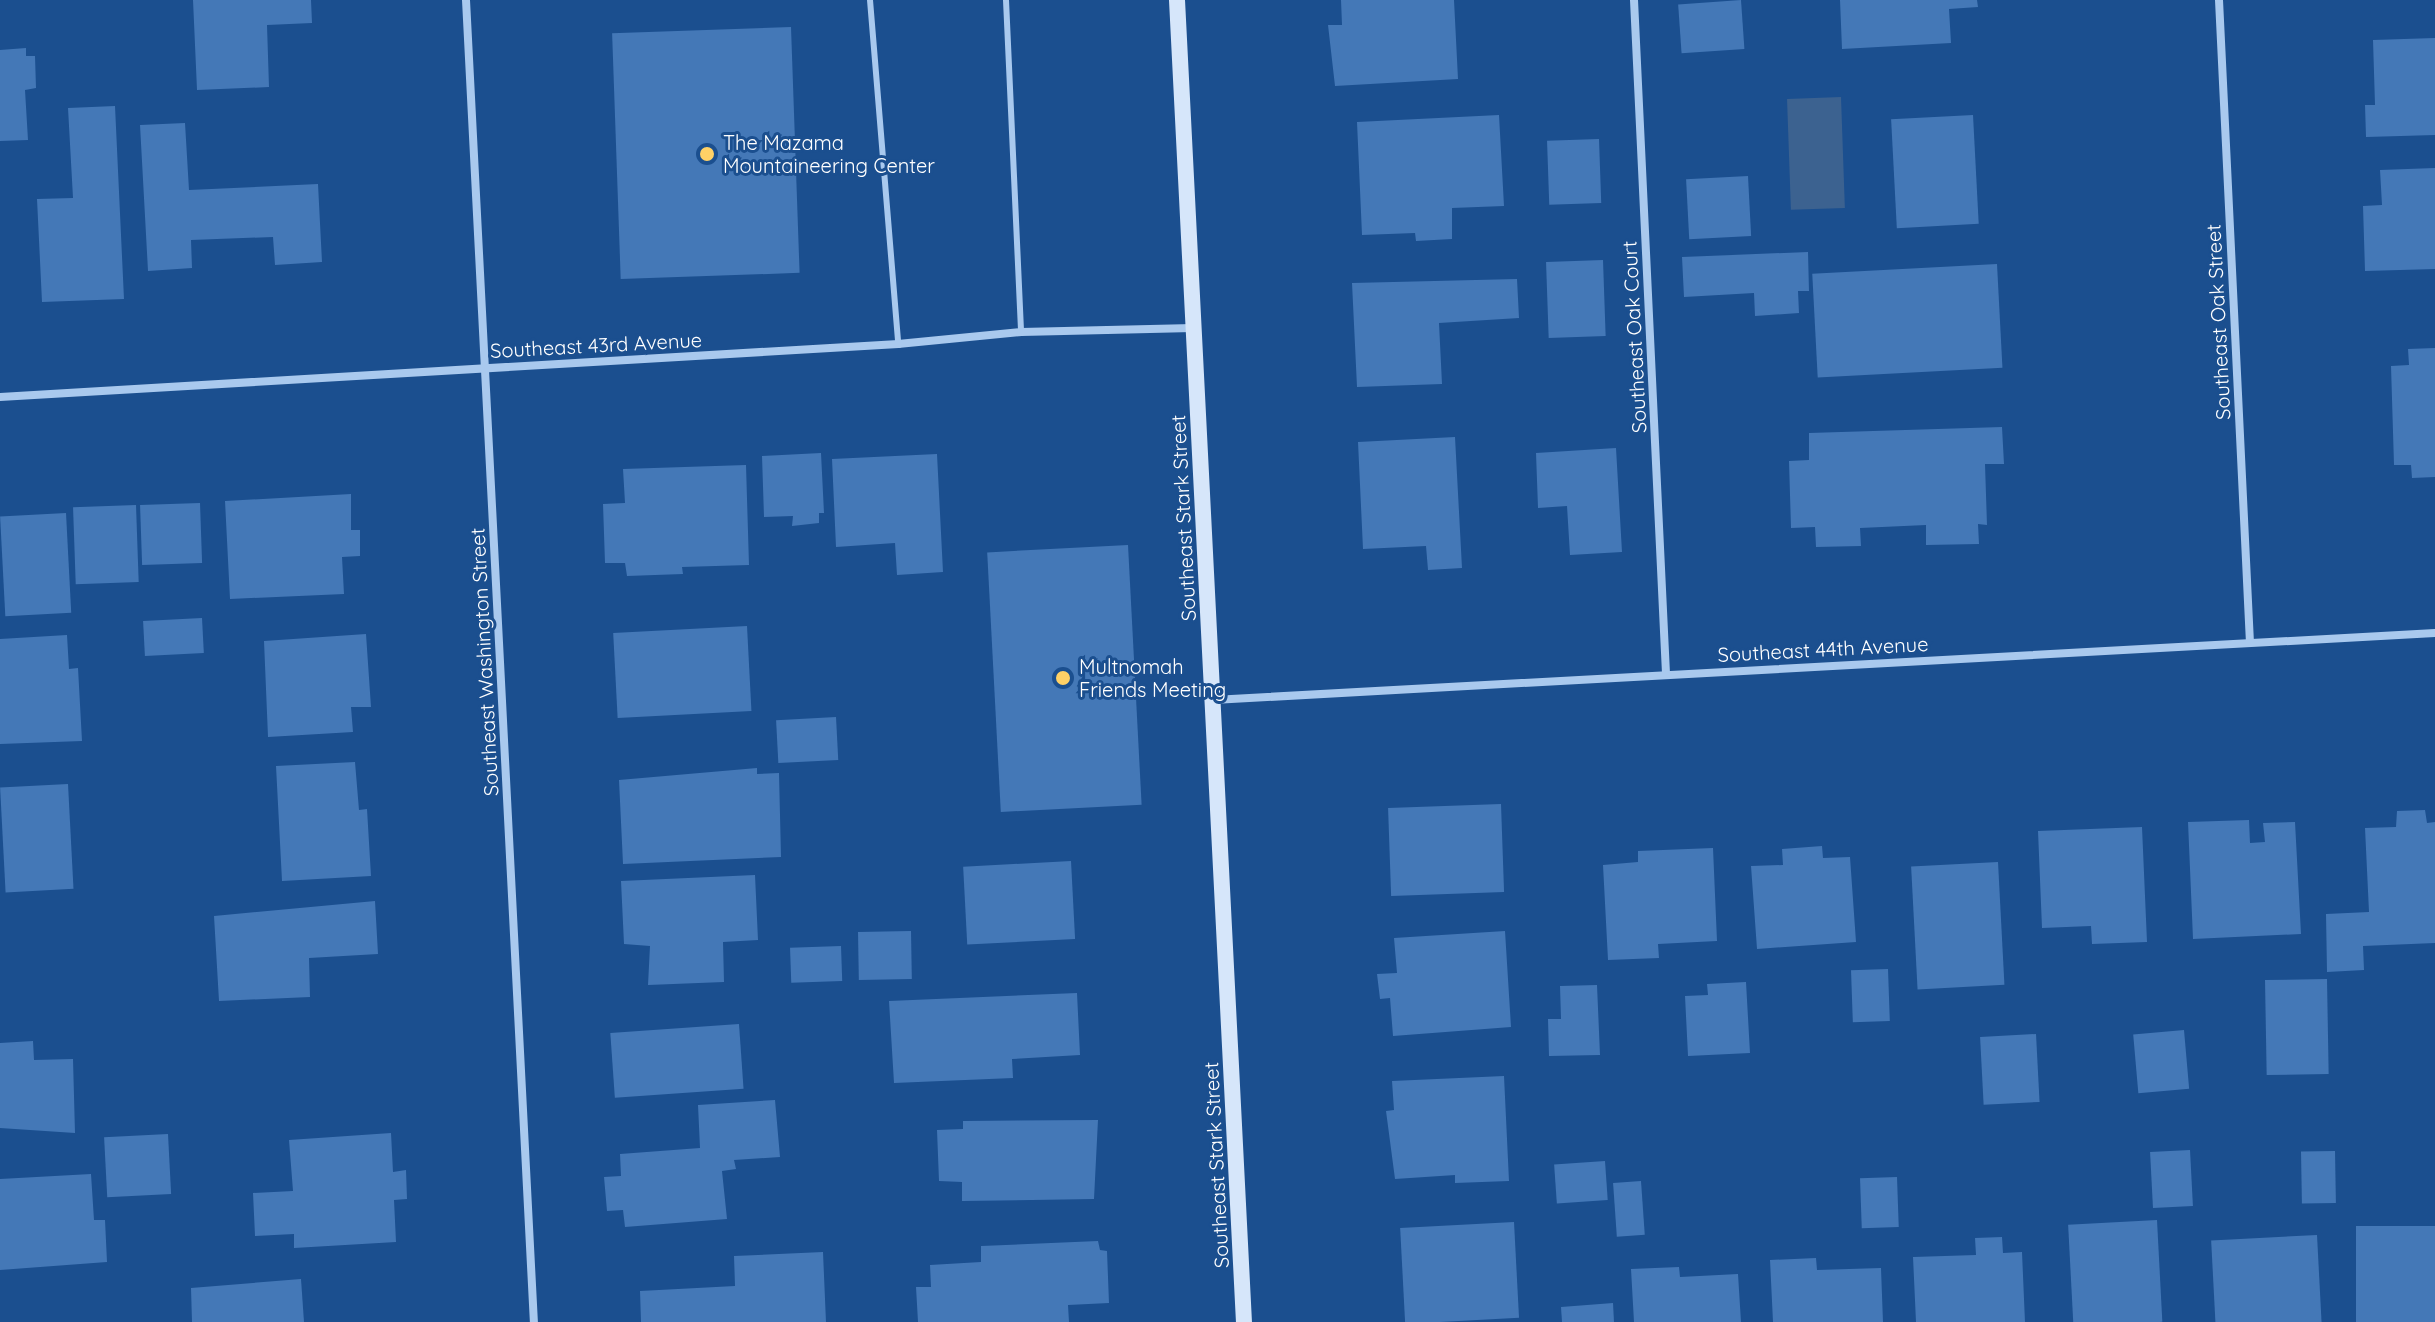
<!DOCTYPE html>
<html>
<head>
<meta charset="utf-8">
<style>
	body { margin:0 }
	#map { position:relative; width:2435px; height:1322px; overflow:hidden; background:#1b4f8f; font-family:Quicksand,sans-serif }
	div>[style] { position:absolute }
	.water>* { inset:0; background:#3c6290; transform-origin:0 0 }
	.building>* { inset:0; background:#4478b7; transform-origin:0 0 }
	.lane>* { height:6px; margin:-3px; padding:0 3px; transform-origin:3px; border-radius:3px; background:#a9c9ee }
	.street>* { height:8px; margin:-4px; padding:0 4px; transform-origin:4px; border-radius:4px; background:#a9c9ee }
	.secondary>* { height:16px; margin:-8px; padding:0 8px; transform-origin:8px; border-radius:8px; background:#d6e6fa }
	.dots>* { width:22px; height:22px; translate:-50% -50%; box-sizing:border-box; border:4px solid #1b4f8f; border-radius:50% }
	span { translate:-50% -50%; white-space:nowrap; text-align:center; line-height:1.15; -webkit-text-stroke:6px #1b4f8f; paint-order:stroke }
	.poi-label { font-size:20px; color:#fff }
	.left { translate:0 -50%; text-align:left }
	.street-label { font-size:20px; color:#fff }
</style>
</head>
<body>
<div id="map">
	<div class="water">
		<div style="left:1841px;top:97px;width:111px;height:54px;rotate:88deg"></div>
	</div>
	<div class="building">
		<div style="clip-path:polygon(193px 0,311px 0,312px 23px,267px 25px,269px 87px,197px 90px)"></div>
		<div style="clip-path:polygon(1341px 0,1454px 0,1458px 79px,1335px 86px,1328px 25px,1342px 25px)"></div>
		<div style="left:1741px;top:0;width:49px;height:63px;rotate:86deg"></div>
		<div style="clip-path:polygon(1840px 0,1977px 0,1978px 7px,1949px 9px,1951px 43px,1842px 49px)"></div>
		<div style="left:791px;top:27px;width:246px;height:179px;rotate:88deg"></div>
		<div style="clip-path:polygon(2435px 38px,2435px 135px,2366px 137px,2365px 105px,2375px 105px,2373px 40px)"></div>
		<div style="clip-path:polygon(26px 48px,26px 56px,35px 56px,36px 88px,25px 90px,28px 140px,0 141px,0 50px)"></div>
		<div style="clip-path:polygon(115px 106px,124px 299px,42px 302px,37px 199px,73px 198px,68px 108px)"></div>
		<div style="clip-path:polygon(1499px 115px,1504px 206px,1452px 208px,1452px 239px,1416px 241px,1415px 233px,1362px 235px,1357px 122px)"></div>
		<div style="left:1973px;top:115px;width:109px;height:82px;rotate:87deg"></div>
		<div style="clip-path:polygon(185px 123px,189px 190px,318px 184px,322px 262px,275px 265px,273px 237px,191px 240px,192px 268px,148px 271px,140px 125px)"></div>
		<div style="left:1599px;top:139px;width:64px;height:52px;rotate:88deg"></div>
		<div style="clip-path:polygon(2435px 168px,2435px 269px,2365px 271px,2363px 206px,2382px 205px,2380px 170px)"></div>
		<div style="left:1748px;top:176px;width:60px;height:62px;rotate:87deg"></div>
		<div style="clip-path:polygon(1808px 252px,1809px 291px,1798px 291px,1799px 313px,1755px 316px,1754px 293px,1684px 297px,1682px 257px)"></div>
		<div style="left:1603px;top:260px;width:76px;height:57px;rotate:88deg"></div>
		<div style="left:1997px;top:264px;width:104px;height:185px;rotate:87deg"></div>
		<div style="clip-path:polygon(1517px 279px,1519px 318px,1439px 323px,1442px 384px,1357px 387px,1352px 283px)"></div>
		<div style="clip-path:polygon(2435px 348px,2435px 477px,2412px 478px,2411px 465px,2394px 465px,2391px 366px,2409px 365px,2408px 349px)"></div>
		<div style="clip-path:polygon(2002px 427px,2004px 464px,1985px 464px,1987px 525px,1978px 524px,1979px 544px,1926px 545px,1926px 525px,1860px 528px,1861px 546px,1816px 547px,1815px 527px,1791px 528px,1789px 461px,1809px 460px,1809px 433px)"></div>
		<div style="clip-path:polygon(1455px 437px,1462px 568px,1428px 570px,1426px 546px,1363px 549px,1358px 442px)"></div>
		<div style="clip-path:polygon(1616px 448px,1622px 552px,1570px 555px,1567px 506px,1538px 508px,1536px 453px)"></div>
		<div style="clip-path:polygon(821px 453px,824px 513px,819px 513px,819px 523px,792px 526px,793px 516px,764px 517px,762px 456px)"></div>
		<div style="clip-path:polygon(937px 454px,943px 572px,897px 575px,895px 543px,836px 547px,832px 459px)"></div>
		<div style="clip-path:polygon(746px 465px,749px 565px,682px 567px,683px 574px,627px 576px,625px 563px,605px 563px,603px 504px,625px 503px,623px 469px)"></div>
		<div style="clip-path:polygon(351px 494px,351px 530px,360px 530px,360px 556px,342px 557px,344px 594px,230px 599px,225px 501px)"></div>
		<div style="left:200px;top:503px;width:60px;height:60px;rotate:88deg"></div>
		<div style="left:136px;top:505px;width:77px;height:63px;rotate:88deg"></div>
		<div style="left:66px;top:513px;width:100px;height:66px;rotate:87deg"></div>
		<div style="left:1128px;top:545px;width:260px;height:141px;rotate:87deg"></div>
		<div style="left:202px;top:618px;width:35px;height:59px;rotate:87deg"></div>
		<div style="left:747px;top:626px;width:85px;height:134px;rotate:87deg"></div>
		<div style="clip-path:polygon(366px 634px,371px 707px,351px 707px,353px 732px,268px 737px,264px 641px)"></div>
		<div style="clip-path:polygon(67px 635px,69px 669px,78px 668px,82px 741px,0 744px,0 639px)"></div>
		<div style="left:836px;top:717px;width:43px;height:60px;rotate:87deg"></div>
		<div style="clip-path:polygon(355px 762px,359px 810px,367px 809px,371px 876px,282px 881px,276px 766px)"></div>
		<div style="clip-path:polygon(757px 768px,757px 774px,779px 773px,781px 857px,623px 864px,619px 780px)"></div>
		<div style="left:68px;top:784px;width:105px;height:68px;rotate:87deg"></div>
		<div style="left:1501px;top:804px;width:88px;height:113px;rotate:88deg"></div>
		<div style="clip-path:polygon(2425px 810px,2427px 823px,2435px 822px,2435px 943px,2363px 946px,2364px 970px,2327px 972px,2326px 914px,2369px 912px,2365px 828px,2396px 827px,2397px 811px)"></div>
		<div style="clip-path:polygon(2249px 820px,2250px 843px,2265px 842px,2263px 823px,2295px 822px,2301px 934px,2193px 939px,2188px 822px)"></div>
		<div style="clip-path:polygon(2142px 827px,2147px 942px,2092px 944px,2091px 926px,2042px 928px,2038px 831px)"></div>
		<div style="clip-path:polygon(1822px 846px,1823px 858px,1850px 857px,1856px 942px,1757px 949px,1751px 866px,1783px 865px,1782px 849px)"></div>
		<div style="clip-path:polygon(1713px 848px,1717px 941px,1658px 944px,1659px 958px,1608px 960px,1603px 865px,1638px 862px,1638px 851px)"></div>
		<div style="left:1071px;top:861px;width:78px;height:108px;rotate:87deg"></div>
		<div style="left:1998px;top:862px;width:123px;height:87px;rotate:87deg"></div>
		<div style="clip-path:polygon(755px 875px,758px 940px,723px 942px,724px 982px,648px 985px,650px 946px,624px 944px,621px 881px)"></div>
		<div style="clip-path:polygon(375px 901px,378px 954px,309px 958px,310px 997px,219px 1001px,214px 916px)"></div>
		<div style="left:911px;top:931px;width:48px;height:53px;rotate:89deg"></div>
		<div style="clip-path:polygon(1505px 931px,1511px 1027px,1393px 1036px,1390px 998px,1380px 999px,1377px 974px,1397px 973px,1394px 938px)"></div>
		<div style="left:841px;top:946px;width:35px;height:51px;rotate:88deg"></div>
		<div style="left:1888px;top:969px;width:52px;height:37px;rotate:88deg"></div>
		<div style="left:2327px;top:979px;width:95px;height:62px;rotate:89deg"></div>
		<div style="clip-path:polygon(1746px 982px,1750px 1053px,1688px 1056px,1685px 996px,1708px 995px,1707px 984px)"></div>
		<div style="clip-path:polygon(1597px 985px,1600px 1055px,1549px 1056px,1548px 1019px,1561px 1019px,1560px 986px)"></div>
		<div style="clip-path:polygon(1077px 993px,1080px 1055px,1012px 1059px,1013px 1078px,894px 1083px,889px 1001px)"></div>
		<div style="left:739px;top:1024px;width:65px;height:129px;rotate:86deg"></div>
		<div style="left:2184px;top:1030px;width:59px;height:51px;rotate:85deg"></div>
		<div style="left:2036px;top:1034px;width:68px;height:56px;rotate:87deg"></div>
		<div style="clip-path:polygon(33px 1041px,34px 1060px,73px 1059px,75px 1133px,0 1128px,0 1043px)"></div>
		<div style="clip-path:polygon(1504px 1076px,1509px 1181px,1455px 1183px,1455px 1175px,1395px 1179px,1386px 1111px,1394px 1110px,1392px 1081px)"></div>
		<div style="clip-path:polygon(775px 1100px,780px 1157px,734px 1160px,736px 1169px,722px 1171px,727px 1219px,625px 1227px,623px 1210px,607px 1211px,604px 1177px,621px 1176px,620px 1154px,700px 1148px,698px 1105px)"></div>
		<div style="clip-path:polygon(1098px 1120px,1094px 1199px,962px 1201px,962px 1182px,939px 1181px,937px 1130px,963px 1129px,963px 1121px)"></div>
		<div style="clip-path:polygon(391px 1133px,393px 1172px,406px 1170px,407px 1199px,394px 1200px,396px 1242px,294px 1248px,294px 1234px,255px 1236px,253px 1193px,293px 1191px,289px 1140px)"></div>
		<div style="left:168px;top:1134px;width:60px;height:64px;rotate:87deg"></div>
		<div style="left:2190px;top:1150px;width:56px;height:40px;rotate:87deg"></div>
		<div style="left:2335px;top:1151px;width:52px;height:34px;rotate:89deg"></div>
		<div style="left:1605px;top:1161px;width:39px;height:51px;rotate:86deg"></div>
		<div style="clip-path:polygon(91px 1174px,94px 1220px,105px 1220px,107px 1262px,0 1270px,0 1179px)"></div>
		<div style="left:1897px;top:1177px;width:50px;height:37px;rotate:88deg"></div>
		<div style="left:1641px;top:1181px;width:54px;height:28px;rotate:86deg"></div>
		<div style="left:2157px;top:1220px;width:102px;height:89px;rotate:87deg"></div>
		<div style="left:1514px;top:1222px;width:96px;height:114px;rotate:87deg"></div>
		<div style="left:2435px;top:1226px;width:96px;height:79px;rotate:90deg"></div>
		<div style="left:2317px;top:1235px;width:87px;height:106px;rotate:87deg"></div>
		<div style="clip-path:polygon(2002px 1237px,2003px 1253px,2022px 1252px,2025px 1322px,1916px 1322px,1913px 1257px,1976px 1255px,1975px 1238px)"></div>
		<div style="clip-path:polygon(1098px 1241px,1100px 1250px,1107px 1251px,1109px 1303px,1068px 1305px,1069px 1322px,918px 1322px,916px 1287px,931px 1287px,930px 1265px,981px 1262px,981px 1246px)"></div>
		<div style="clip-path:polygon(823px 1252px,826px 1322px,641px 1322px,640px 1291px,735px 1286px,734px 1256px)"></div>
		<div style="clip-path:polygon(1816px 1258px,1817px 1270px,1881px 1268px,1883px 1322px,1773px 1322px,1770px 1260px)"></div>
		<div style="clip-path:polygon(1679px 1267px,1680px 1277px,1738px 1274px,1741px 1322px,1634px 1322px,1631px 1269px)"></div>
		<div style="clip-path:polygon(301px 1279px,304px 1322px,192px 1322px,191px 1288px)"></div>
		<div style="clip-path:polygon(1613px 1303px,1614px 1322px,1562px 1322px,1561px 1307px)"></div>
	</div>
	<div class="lane">
		<div style="left:870px;top:0;width:345px;rotate:85.3deg"></div>
		<div style="left:1006px;top:0;width:332px;rotate:87.4deg"></div>
	</div>
	<div class="street">
		<div style="left:466px;top:0;width:1324px;rotate:87.06deg"></div>
		<div style="left:1634px;top:0;width:674px;rotate:87.28deg"></div>
		<div style="left:2219px;top:0;width:643px;rotate:87.24deg"></div>
		<div style="left:0;top:397px;width:900px;rotate:-3.38deg"></div>
		<div style="left:898px;top:344px;width:124px;rotate:-5.6deg"></div>
		<div style="left:1021px;top:332px;width:172px;rotate:-1.3deg"></div>
		<div style="left:1213px;top:700px;width:1224px;rotate:-3.14deg"></div>
	</div>
	<div class="secondary">
		<div style="left:1177px;top:0;width:1324px;rotate:87.1deg"></div>
	</div>
	<div class="dots">
		<div style="left:707px;top:154px;background:#ffd166"></div>
		<div style="left:1063px;top:678px;background:#ffd166"></div>
	</div>
	<div class="poi-label">
		<span class="left" style="left:723px;top:154px">The Mazama<br>Mountaineering Center</span>
		<span class="left" style="left:1079px;top:678px">Multnomah<br>Friends Meeting</span>
	</div>
	<div class="street-label">
		<span style="left:2218px;top:322px;rotate:-93deg">Southeast Oak Street</span>
		<span style="left:1634px;top:337px;rotate:-93deg">Southeast Oak Court</span>
		<span style="left:596px;top:345px;rotate:-3deg">Southeast 43rd Avenue</span>
		<span style="left:1183px;top:518px;rotate:-93deg">Southeast Stark Street</span>
		<span style="left:1823px;top:649px;rotate:-3deg">Southeast 44th Avenue</span>
		<span style="left:484px;top:662px;rotate:-93deg">Southeast Washington Street</span>
		<span style="left:1216px;top:1165px;rotate:-93deg">Southeast Stark Street</span>
	</div>
</div>
</body>
</html>
